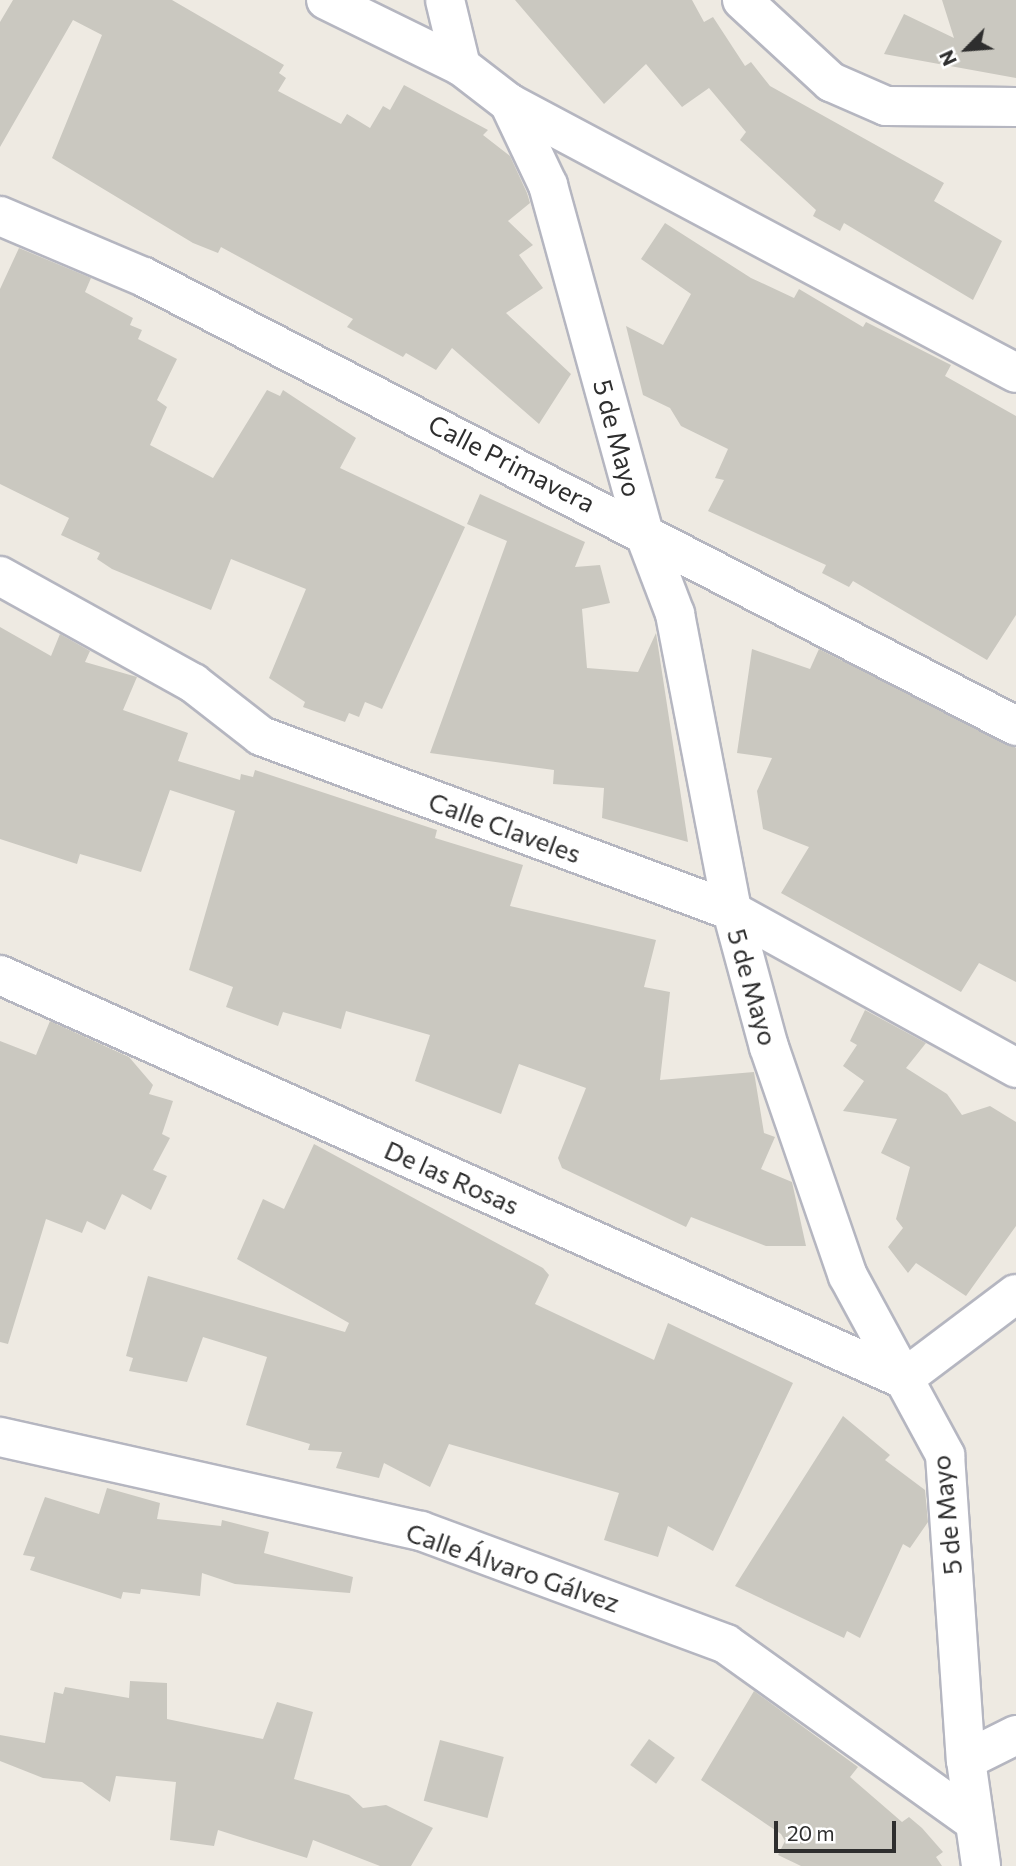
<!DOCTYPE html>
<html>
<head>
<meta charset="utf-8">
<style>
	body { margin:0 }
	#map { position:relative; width:1016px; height:1866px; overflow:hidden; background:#eeeae2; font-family:Commissioner,sans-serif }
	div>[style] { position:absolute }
	.building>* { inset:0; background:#cac8c0; transform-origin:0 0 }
	.roads { filter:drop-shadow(2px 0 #b5b6c0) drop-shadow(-2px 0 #b5b6c0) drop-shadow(0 2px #b5b6c0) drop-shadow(0 -2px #b5b6c0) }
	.street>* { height:38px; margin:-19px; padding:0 19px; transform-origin:19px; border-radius:19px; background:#fff }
	.secondary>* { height:38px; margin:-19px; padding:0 19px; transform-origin:19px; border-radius:19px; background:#fff }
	span { translate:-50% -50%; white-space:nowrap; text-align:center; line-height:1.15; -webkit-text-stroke:5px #fff; paint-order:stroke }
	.street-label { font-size:26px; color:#2e2e2e }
	.north { position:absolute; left:932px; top:14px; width:70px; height:70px; -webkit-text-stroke:5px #fff; paint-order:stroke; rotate:245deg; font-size:19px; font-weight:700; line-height:28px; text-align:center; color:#2e2e2e }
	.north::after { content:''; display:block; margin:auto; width:24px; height:32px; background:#2e2e2e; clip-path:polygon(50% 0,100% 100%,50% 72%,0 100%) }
	.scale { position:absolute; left:774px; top:1821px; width:122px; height:32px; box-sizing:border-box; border:4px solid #2e2e2e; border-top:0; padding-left:9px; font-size:21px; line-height:24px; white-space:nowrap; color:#2e2e2e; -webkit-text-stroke:5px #fff; paint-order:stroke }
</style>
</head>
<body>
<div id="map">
	<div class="building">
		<div style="clip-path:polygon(13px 0,172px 0,284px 65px,279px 73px,286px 78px,278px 91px,341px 124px,347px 114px,370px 128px,383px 106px,390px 110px,404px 85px,488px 130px,483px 135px,510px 156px,527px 193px,530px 203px,508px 221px,533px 245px,519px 255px,543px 288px,506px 313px,571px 374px,539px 424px,452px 348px,436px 370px,406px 353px,403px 357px,347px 327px,353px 319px,221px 247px,218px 253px,193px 243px,52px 158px,102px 35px,73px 20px,0 147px,0 22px)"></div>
		<div style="clip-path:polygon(515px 0,692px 0,704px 22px,713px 17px,745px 66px,751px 62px,770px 86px,944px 183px,934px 201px,1002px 241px,973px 300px,844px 223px,840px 231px,813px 216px,816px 210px,740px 140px,746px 132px,709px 88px,682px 107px,646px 64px,604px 104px)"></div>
		<div style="clip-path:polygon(942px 0,1016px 0,1016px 78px,884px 54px,904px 14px,954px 38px)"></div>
		<div style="clip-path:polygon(665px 223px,751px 278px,794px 298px,799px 289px,863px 327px,866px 322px,951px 365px,945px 376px,1016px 416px,1016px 615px,987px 660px,853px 581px,849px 587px,822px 573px,826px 565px,708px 511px,724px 480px,715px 478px,728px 449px,681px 426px,670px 408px,643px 395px,626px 326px,663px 345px,691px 294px,641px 259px)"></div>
		<div style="clip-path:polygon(19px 248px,91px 278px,85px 292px,133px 318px,130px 325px,142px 330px,138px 339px,177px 359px,157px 400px,167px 407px,150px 445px,213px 478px,267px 390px,280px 396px,283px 390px,356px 438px,340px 468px,465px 527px,382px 709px,365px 702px,359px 717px,349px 713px,345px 722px,303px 707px,305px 702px,269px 678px,306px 589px,231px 559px,211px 610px,112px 569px,97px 559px,100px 553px,61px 535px,69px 518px,0 484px,0 289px)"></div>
		<div style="clip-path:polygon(480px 494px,585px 542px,575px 567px,600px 565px,610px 603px,582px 609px,587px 668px,638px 672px,656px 633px,688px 842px,602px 818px,604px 788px,553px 784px,554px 770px,430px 753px,507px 541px,467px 524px)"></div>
		<div style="clip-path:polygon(0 627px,51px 656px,60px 634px,90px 651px,85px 662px,137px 677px,123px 710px,188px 733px,178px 761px,240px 780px,241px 774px,253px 777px,255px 770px,437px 830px,435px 838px,523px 865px,510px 906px,656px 940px,644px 987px,670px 992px,660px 1080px,754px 1072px,764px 1133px,775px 1137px,761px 1169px,792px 1182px,806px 1246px,766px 1246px,691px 1217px,686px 1227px,562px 1168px,558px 1158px,586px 1088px,519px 1064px,501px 1114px,415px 1081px,430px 1035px,346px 1011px,341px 1029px,283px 1012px,278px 1026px,226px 1007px,233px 987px,189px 970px,235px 811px,170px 790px,141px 872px,80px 854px,77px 864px,0 839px)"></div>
		<div style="clip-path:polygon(752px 649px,810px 669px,819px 649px,1016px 748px,1016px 982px,979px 963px,961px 992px,781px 893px,809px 847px,763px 829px,757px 791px,772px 758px,737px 753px)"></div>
		<div style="clip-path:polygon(865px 1010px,926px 1043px,906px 1068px,947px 1094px,962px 1115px,990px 1106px,1016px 1122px,1016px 1226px,966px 1296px,916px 1263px,908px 1273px,888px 1247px,903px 1228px,896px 1219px,910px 1167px,881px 1153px,897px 1119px,843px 1111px,864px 1081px,843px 1066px,857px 1045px,850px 1041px)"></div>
		<div style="clip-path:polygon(50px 1021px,129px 1057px,153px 1085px,149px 1094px,173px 1101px,162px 1134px,170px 1138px,153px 1170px,167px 1176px,151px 1210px,122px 1194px,105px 1230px,87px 1221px,82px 1233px,46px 1219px,8px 1344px,0 1342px,0 1041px,36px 1055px)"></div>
		<div style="clip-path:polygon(314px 1144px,543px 1268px,549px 1275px,535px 1304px,654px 1360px,668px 1323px,793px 1383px,713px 1551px,668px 1526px,658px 1557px,604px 1540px,619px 1493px,449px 1444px,430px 1487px,384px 1463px,379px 1478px,336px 1468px,342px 1452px,308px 1450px,310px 1444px,246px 1425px,267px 1357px,203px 1337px,187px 1382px,129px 1371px,133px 1358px,126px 1356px,148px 1276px,345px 1332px,349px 1323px,237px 1259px,263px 1199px,284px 1209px)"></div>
		<div style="clip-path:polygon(843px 1416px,890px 1455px,885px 1460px,925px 1490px,928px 1522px,910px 1548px,903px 1544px,860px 1638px,847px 1631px,844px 1638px,735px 1586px)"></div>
		<div style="clip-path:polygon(107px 1488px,160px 1503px,157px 1519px,221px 1526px,222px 1520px,269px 1532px,264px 1553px,353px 1577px,350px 1593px,235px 1584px,202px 1573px,200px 1596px,141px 1589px,140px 1594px,123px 1592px,121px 1599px,30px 1570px,35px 1557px,23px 1555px,45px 1497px,99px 1514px)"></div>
		<div style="clip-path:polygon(130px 1681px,167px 1683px,167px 1719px,263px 1739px,277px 1702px,313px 1712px,294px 1779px,349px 1795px,363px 1808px,386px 1805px,433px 1828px,411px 1866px,380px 1866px,313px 1840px,307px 1858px,218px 1830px,214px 1846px,170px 1840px,176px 1782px,116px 1776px,110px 1802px,82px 1782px,43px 1778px,0 1761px,0 1735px,45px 1743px,54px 1692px,63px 1694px,65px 1687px,129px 1698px)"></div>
		<div style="clip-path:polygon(754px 1691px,858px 1767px,850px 1777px,902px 1822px,909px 1817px,922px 1828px,943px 1852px,936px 1857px,942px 1866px,801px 1866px,778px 1855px,785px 1841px,781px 1834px,701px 1780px)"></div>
		<div style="left:649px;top:1739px;width:32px;height:32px;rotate:36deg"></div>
		<div style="left:440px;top:1740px;width:66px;height:63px;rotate:15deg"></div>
	</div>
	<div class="roads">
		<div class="street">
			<div style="left:742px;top:0;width:121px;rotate:42.7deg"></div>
			<div style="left:831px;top:82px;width:60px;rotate:23.6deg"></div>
			<div style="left:886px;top:106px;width:130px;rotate:0.4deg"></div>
			<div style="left:509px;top:103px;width:574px;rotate:28.04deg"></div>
			<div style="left:0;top:216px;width:156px;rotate:23deg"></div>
			<div style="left:144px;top:277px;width:981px;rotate:27.24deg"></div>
			<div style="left:0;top:576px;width:221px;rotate:29deg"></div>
			<div style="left:193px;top:683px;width:86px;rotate:37.9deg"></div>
			<div style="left:261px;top:736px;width:502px;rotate:20.38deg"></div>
			<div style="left:732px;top:911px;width:325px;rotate:28.9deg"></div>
			<div style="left:0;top:975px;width:989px;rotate:24.1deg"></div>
			<div style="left:903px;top:1379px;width:141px;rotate:-37deg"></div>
			<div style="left:0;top:1437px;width:431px;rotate:12.6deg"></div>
			<div style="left:421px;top:1531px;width:325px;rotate:20.3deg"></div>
			<div style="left:726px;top:1644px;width:302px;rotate:35.6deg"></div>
			<div style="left:966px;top:1760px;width:56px;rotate:-26.6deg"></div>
		</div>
		<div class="secondary">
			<div style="left:326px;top:0;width:150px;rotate:26.1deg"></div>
			<div style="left:461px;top:66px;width:61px;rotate:37.6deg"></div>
			<div style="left:509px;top:103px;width:91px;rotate:64.6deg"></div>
			<div style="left:548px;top:185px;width:358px;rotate:74.6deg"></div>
			<div style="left:643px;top:530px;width:90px;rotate:69.1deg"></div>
			<div style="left:675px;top:614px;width:302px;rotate:79.1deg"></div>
			<div style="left:732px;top:911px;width:141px;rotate:74.8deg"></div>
			<div style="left:769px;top:1047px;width:242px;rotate:71deg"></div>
			<div style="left:848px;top:1276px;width:204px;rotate:61.5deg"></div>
			<div style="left:945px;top:1455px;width:306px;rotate:86.1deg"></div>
			<div style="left:966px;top:1760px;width:107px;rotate:81.9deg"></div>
			<div style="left:445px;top:0;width:68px;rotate:76.4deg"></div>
		</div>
	</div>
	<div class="street-label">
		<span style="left:618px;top:438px;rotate:75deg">5 de Mayo</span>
		<span style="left:512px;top:463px;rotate:27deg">Calle Primavera</span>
		<span style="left:505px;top:827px;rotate:20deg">Calle Claveles</span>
		<span style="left:753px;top:987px;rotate:74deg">5 de Mayo</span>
		<span style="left:452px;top:1177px;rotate:24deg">De las Rosas</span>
		<span style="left:946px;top:1515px;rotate:-96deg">5 de Mayo</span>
		<span style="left:513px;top:1567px;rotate:19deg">Calle Álvaro Gálvez</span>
	</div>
	<div class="north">N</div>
	<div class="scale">20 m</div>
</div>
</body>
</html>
